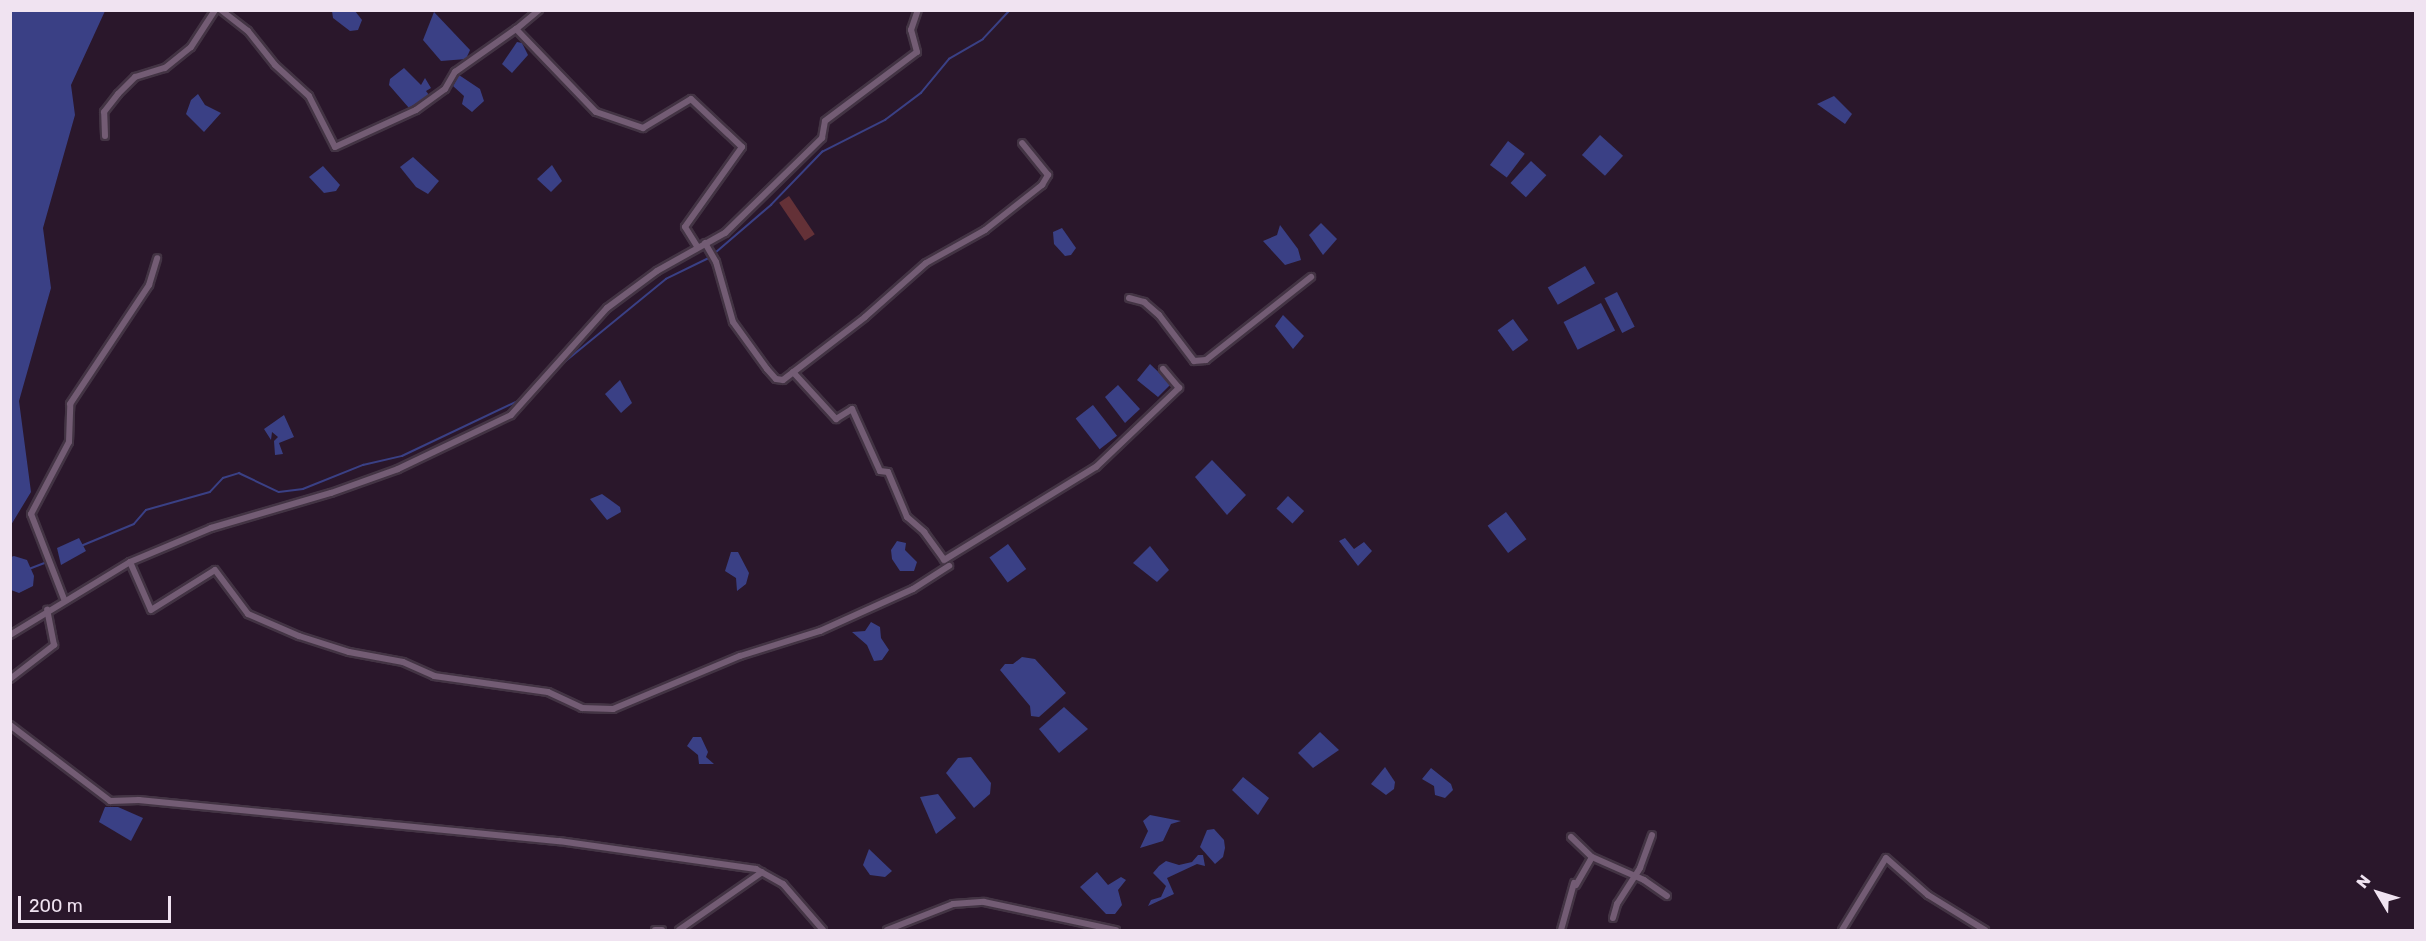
<!DOCTYPE html>
<html>
<head>
<meta charset="utf-8">
<style>
	body { margin:0 }
	#map { position:relative; width:2426px; height:941px; overflow:hidden; background:#2a172b; font-family:Rubik,sans-serif }
	div>[style] { position:absolute }
	.green>* { inset:0; background:#643137; transform-origin:0 0 }
	.water>* { inset:0; background:#3a4085; transform-origin:0 0 }
	.stream>* { height:1.5px; margin:-0.75px; padding:0 0.75px; transform-origin:0.75px; border-radius:0.75px; background:#3a4085 }
	.roads { filter:drop-shadow(2px 0 #433444) drop-shadow(-2px 0 #433444) drop-shadow(0 2px #433444) drop-shadow(0 -2px #433444) }
	.minor>* { height:6px; margin:-3px; padding:0 3px; transform-origin:3px; border-radius:3px; background:#735c74 }
	span { translate:-50% -50%; white-space:nowrap; text-align:center; line-height:1.15; -webkit-text-stroke:4.5px #2a172b; paint-order:stroke }
	.frame { position:absolute; inset:0; border:12px solid #f0e3f1; pointer-events:none }
	.north { position:absolute; left:2348px; top:863px; width:60px; height:60px; -webkit-text-stroke:4px #2a172b; paint-order:stroke; rotate:308deg; font-size:16px; font-weight:700; line-height:24px; text-align:center; color:#f0e3f1 }
	.north::after { content:''; display:block; margin:auto; width:21px; height:27px; background:#f0e3f1; clip-path:polygon(50% 0,100% 100%,50% 72%,0 100%) }
	.scale { position:absolute; left:18px; top:896px; width:153px; height:27px; box-sizing:border-box; border:3px solid #f0e3f1; border-top:0; padding-left:8px; font-size:18px; line-height:21px; white-space:nowrap; color:#f0e3f1; -webkit-text-stroke:4px #2a172b; paint-order:stroke }
</style>
</head>
<body>
<div id="map">
	<div class="green">
		<div style="left:789px;top:196px;width:46px;height:12px;rotate:56deg"></div>
	</div>
	<div class="water">
		<div style="clip-path:polygon(11px 10px,105px 11px,71px 85px,75px 115px,43px 228px,51px 288px,19px 401px,31px 492px,11px 525px)"></div>
		<div style="clip-path:polygon(332px 11px,355px 11px,362px 20px,358px 30px,350px 31px,333px 18px)"></div>
		<div style="clip-path:polygon(434px 12px,470px 50px,466px 59px,441px 61px,423px 40px)"></div>
		<div style="clip-path:polygon(517px 42px,522px 43px,528px 55px,512px 73px,502px 64px)"></div>
		<div style="clip-path:polygon(404px 68px,421px 85px,425px 78px,431px 88px,426px 91px,429px 95px,409px 108px,389px 85px,390px 79px)"></div>
		<div style="clip-path:polygon(459px 75px,480px 89px,484px 101px,472px 112px,462px 104px,464px 96px,453px 86px)"></div>
		<div style="clip-path:polygon(198px 94px,205px 105px,221px 113px,204px 132px,186px 114px,191px 100px)"></div>
		<div style="clip-path:polygon(1834px 96px,1852px 114px,1845px 124px,1817px 104px)"></div>
		<div style="left:1600px;top:135px;width:31px;height:27px;rotate:42deg"></div>
		<div style="left:1508px;top:141px;width:21px;height:30px;rotate:37deg"></div>
		<div style="clip-path:polygon(413px 157px,439px 181px,428px 194px,416px 187px,400px 167px)"></div>
		<div style="left:1531px;top:161px;width:21px;height:30px;rotate:43deg"></div>
		<div style="clip-path:polygon(552px 165px,562px 181px,551px 192px,537px 179px)"></div>
		<div style="clip-path:polygon(323px 166px,340px 185px,336px 191px,324px 193px,309px 177px)"></div>
		<div style="clip-path:polygon(1321px 223px,1337px 239px,1323px 255px,1309px 235px)"></div>
		<div style="clip-path:polygon(1280px 225px,1298px 249px,1301px 260px,1285px 265px,1263px 241px,1277px 235px)"></div>
		<div style="clip-path:polygon(1062px 228px,1076px 248px,1071px 255px,1065px 256px,1054px 244px,1053px 232px)"></div>
		<div style="left:1585px;top:266px;width:20px;height:43px;rotate:60deg"></div>
		<div style="left:1617px;top:292px;width:39px;height:14px;rotate:63deg"></div>
		<div style="left:1601px;top:303px;width:31px;height:42px;rotate:63deg"></div>
		<div style="clip-path:polygon(1283px 315px,1304px 336px,1293px 349px,1275px 326px)"></div>
		<div style="left:1513px;top:319px;width:26px;height:19px;rotate:54deg"></div>
		<div style="clip-path:polygon(1150px 364px,1171px 384px,1158px 397px,1137px 380px)"></div>
		<div style="clip-path:polygon(620px 380px,632px 403px,621px 413px,605px 394px)"></div>
		<div style="clip-path:polygon(1118px 385px,1140px 409px,1125px 423px,1105px 397px)"></div>
		<div style="left:1093px;top:405px;width:39px;height:22px;rotate:52deg"></div>
		<div style="clip-path:polygon(284px 415px,294px 437px,279px 443px,283px 454px,275px 455px,274px 441px,278px 437px,272px 432px,271px 440px,264px 429px)"></div>
		<div style="clip-path:polygon(1212px 460px,1246px 495px,1227px 515px,1195px 477px)"></div>
		<div style="clip-path:polygon(602px 494px,620px 507px,621px 512px,607px 520px,590px 499px)"></div>
		<div style="left:1288px;top:496px;width:22px;height:17px;rotate:43deg"></div>
		<div style="left:1506px;top:512px;width:34px;height:23px;rotate:53deg"></div>
		<div style="clip-path:polygon(79px 538px,86px 551px,61px 565px,57px 548px)"></div>
		<div style="clip-path:polygon(1345px 538px,1354px 549px,1364px 542px,1372px 551px,1358px 566px,1339px 541px)"></div>
		<div style="clip-path:polygon(897px 541px,906px 543px,905px 550px,917px 562px,914px 571px,900px 571px,892px 559px,891px 550px)"></div>
		<div style="left:1008px;top:544px;width:31px;height:23px;rotate:54deg"></div>
		<div style="clip-path:polygon(1150px 546px,1169px 570px,1157px 582px,1133px 563px)"></div>
		<div style="clip-path:polygon(731px 552px,738px 552px,749px 573px,746px 584px,737px 591px,736px 578px,725px 571px)"></div>
		<div style="clip-path:polygon(14px 556px,27px 560px,34px 576px,33px 586px,19px 593px,11px 590px,11px 557px)"></div>
		<div style="clip-path:polygon(871px 622px,880px 627px,881px 638px,889px 650px,882px 660px,874px 661px,867px 645px,852px 632px,865px 631px)"></div>
		<div style="clip-path:polygon(1022px 657px,1035px 659px,1066px 693px,1039px 717px,1031px 716px,1030px 706px,1000px 670px,1005px 664px,1013px 664px)"></div>
		<div style="clip-path:polygon(1064px 707px,1088px 729px,1059px 753px,1039px 729px)"></div>
		<div style="clip-path:polygon(1320px 732px,1339px 750px,1313px 768px,1298px 753px)"></div>
		<div style="clip-path:polygon(693px 737px,701px 737px,708px 752px,706px 757px,714px 764px,699px 764px,698px 755px,687px 746px)"></div>
		<div style="clip-path:polygon(971px 757px,991px 783px,990px 794px,974px 808px,946px 773px,958px 758px)"></div>
		<div style="clip-path:polygon(1385px 767px,1395px 782px,1394px 789px,1386px 795px,1371px 784px)"></div>
		<div style="clip-path:polygon(1431px 768px,1451px 784px,1453px 790px,1445px 798px,1435px 795px,1434px 786px,1422px 779px)"></div>
		<div style="clip-path:polygon(1243px 777px,1269px 798px,1258px 815px,1232px 790px)"></div>
		<div style="clip-path:polygon(938px 794px,956px 818px,936px 834px,920px 797px)"></div>
		<div style="clip-path:polygon(105px 807px,118px 807px,143px 818px,131px 841px,99px 822px)"></div>
		<div style="clip-path:polygon(1150px 815px,1181px 821px,1171px 824px,1163px 841px,1140px 848px,1148px 831px,1143px 821px)"></div>
		<div style="clip-path:polygon(1214px 829px,1224px 840px,1225px 848px,1223px 857px,1215px 864px,1200px 847px,1207px 830px)"></div>
		<div style="clip-path:polygon(869px 849px,892px 871px,885px 877px,870px 875px,863px 865px)"></div>
		<div style="clip-path:polygon(1198px 855px,1203px 855px,1205px 866px,1197px 864px,1167px 878px,1174px 894px,1148px 906px,1151px 900px,1161px 897px,1166px 886px,1153px 873px,1159px 866px,1166px 861px,1179px 865px,1192px 862px)"></div>
		<div style="clip-path:polygon(1097px 872px,1108px 885px,1121px 877px,1126px 880px,1118px 890px,1122px 905px,1115px 914px,1106px 914px,1080px 887px)"></div>
	</div>
	<div class="stream">
		<div style="left:715px;top:253px;width:74px;rotate:-40.6deg"></div>
		<div style="left:771px;top:205px;width:74px;rotate:-46.1deg"></div>
		<div style="left:822px;top:152px;width:71px;rotate:-26.9deg"></div>
		<div style="left:885px;top:120px;width:45px;rotate:-36.9deg"></div>
		<div style="left:921px;top:93px;width:44px;rotate:-50.5deg"></div>
		<div style="left:949px;top:59px;width:39px;rotate:-30deg"></div>
		<div style="left:983px;top:39px;width:40px;rotate:-47deg"></div>
		<div style="left:556px;top:369px;width:142px;rotate:-39.3deg"></div>
		<div style="left:666px;top:279px;width:50px;rotate:-26.1deg"></div>
		<div style="left:81px;top:546px;width:57px;rotate:-22.5deg"></div>
		<div style="left:134px;top:524px;width:18px;rotate:-49deg"></div>
		<div style="left:146px;top:510px;width:66px;rotate:-15.7deg"></div>
		<div style="left:210px;top:492px;width:19px;rotate:-47deg"></div>
		<div style="left:223px;top:478px;width:17px;rotate:-17deg"></div>
		<div style="left:239px;top:473px;width:44px;rotate:25.4deg"></div>
		<div style="left:279px;top:492px;width:24px;rotate:-7deg"></div>
		<div style="left:303px;top:489px;width:65px;rotate:-21.8deg"></div>
		<div style="left:363px;top:465px;width:40px;rotate:-13deg"></div>
		<div style="left:402px;top:456px;width:131px;rotate:-25.4deg"></div>
		<div style="left:520px;top:400px;width:25px;rotate:-48deg"></div>
		<div style="left:29px;top:569px;width:19px;rotate:-21deg"></div>
	</div>
	<div class="roads">
		<div class="minor">
			<div style="left:221px;top:10px;width:34px;rotate:38deg"></div>
			<div style="left:248px;top:31px;width:43px;rotate:51.5deg"></div>
			<div style="left:275px;top:65px;width:46px;rotate:42.4deg"></div>
			<div style="left:309px;top:96px;width:57px;rotate:63deg"></div>
			<div style="left:335px;top:147px;width:89px;rotate:-24.6deg"></div>
			<div style="left:416px;top:110px;width:36px;rotate:-36deg"></div>
			<div style="left:445px;top:89px;width:20px;rotate:-60deg"></div>
			<div style="left:455px;top:72px;width:75px;rotate:-35.2deg"></div>
			<div style="left:539px;top:10px;width:30px;rotate:140deg"></div>
			<div style="left:516px;top:29px;width:115px;rotate:46.1deg"></div>
			<div style="left:596px;top:112px;width:50px;rotate:18.8deg"></div>
			<div style="left:643px;top:128px;width:56px;rotate:-31.1deg"></div>
			<div style="left:691px;top:99px;width:70px;rotate:43.3deg"></div>
			<div style="left:742px;top:147px;width:98px;rotate:125.5deg"></div>
			<div style="left:685px;top:227px;width:22px;rotate:58deg"></div>
			<div style="left:105px;top:136px;width:24px;rotate:-92deg"></div>
			<div style="left:104px;top:112px;width:23px;rotate:-52deg"></div>
			<div style="left:118px;top:94px;width:24px;rotate:-45deg"></div>
			<div style="left:135px;top:77px;width:31px;rotate:-17deg"></div>
			<div style="left:165px;top:68px;width:33px;rotate:-39deg"></div>
			<div style="left:191px;top:47px;width:44px;rotate:-57deg"></div>
			<div style="left:705px;top:243px;width:22px;rotate:60deg"></div>
			<div style="left:716px;top:262px;width:62px;rotate:74.2deg"></div>
			<div style="left:733px;top:322px;width:58px;rotate:54.1deg"></div>
			<div style="left:767px;top:369px;width:13px;rotate:48deg"></div>
			<div style="left:776px;top:379px;width:7px;rotate:8deg"></div>
			<div style="left:783px;top:380px;width:103px;rotate:-37.5deg"></div>
			<div style="left:865px;top:317px;width:81px;rotate:-41.5deg"></div>
			<div style="left:926px;top:263px;width:68px;rotate:-29.2deg"></div>
			<div style="left:985px;top:230px;width:73px;rotate:-38.3deg"></div>
			<div style="left:1042px;top:185px;width:12px;rotate:-59deg"></div>
			<div style="left:1048px;top:175px;width:41px;rotate:-129.1deg"></div>
			<div style="left:1129px;top:298px;width:16px;rotate:15deg"></div>
			<div style="left:1144px;top:302px;width:20px;rotate:41deg"></div>
			<div style="left:1159px;top:315px;width:58px;rotate:52.7deg"></div>
			<div style="left:1194px;top:361px;width:12px;rotate:-5deg"></div>
			<div style="left:1206px;top:360px;width:134px;rotate:-38.3deg"></div>
			<div style="left:793px;top:372px;width:64px;rotate:47.5deg"></div>
			<div style="left:836px;top:419px;width:19px;rotate:-32deg"></div>
			<div style="left:852px;top:409px;width:68px;rotate:65.7deg"></div>
			<div style="left:880px;top:471px;width:8px;rotate:7deg"></div>
			<div style="left:888px;top:472px;width:49px;rotate:67.1deg"></div>
			<div style="left:907px;top:517px;width:23px;rotate:41deg"></div>
			<div style="left:924px;top:532px;width:34px;rotate:54deg"></div>
			<div style="left:944px;top:560px;width:178px;rotate:-31.5deg"></div>
			<div style="left:1096px;top:467px;width:115px;rotate:-43.6deg"></div>
			<div style="left:1179px;top:388px;width:25px;rotate:-130deg"></div>
			<div style="left:130px;top:562px;width:52px;rotate:66.4deg"></div>
			<div style="left:151px;top:610px;width:75px;rotate:-32deg"></div>
			<div style="left:215px;top:570px;width:55px;rotate:53.1deg"></div>
			<div style="left:248px;top:614px;width:56px;rotate:23.3deg"></div>
			<div style="left:299px;top:636px;width:52px;rotate:17.7deg"></div>
			<div style="left:349px;top:652px;width:55px;rotate:10.5deg"></div>
			<div style="left:403px;top:662px;width:34px;rotate:24deg"></div>
			<div style="left:434px;top:676px;width:115px;rotate:8deg"></div>
			<div style="left:548px;top:692px;width:38px;rotate:25deg"></div>
			<div style="left:582px;top:708px;width:31px;rotate:2deg"></div>
			<div style="left:613px;top:709px;width:138px;rotate:-22.7deg"></div>
			<div style="left:740px;top:656px;width:84px;rotate:-17.4deg"></div>
			<div style="left:820px;top:631px;width:102px;rotate:-24.3deg"></div>
			<div style="left:913px;top:589px;width:43px;rotate:-32.6deg"></div>
			<div style="left:64px;top:599px;width:91px;rotate:-111.2deg"></div>
			<div style="left:31px;top:514px;width:81px;rotate:-62.2deg"></div>
			<div style="left:69px;top:442px;width:38px;rotate:-88deg"></div>
			<div style="left:70px;top:404px;width:143px;rotate:-56.4deg"></div>
			<div style="left:149px;top:285px;width:28px;rotate:-73deg"></div>
			<div style="left:10px;top:635px;width:140px;rotate:-31.3deg"></div>
			<div style="left:130px;top:562px;width:88px;rotate:-22.8deg"></div>
			<div style="left:211px;top:528px;width:125px;rotate:-16.3deg"></div>
			<div style="left:331px;top:493px;width:71px;rotate:-19.7deg"></div>
			<div style="left:398px;top:469px;width:125px;rotate:-25.5deg"></div>
			<div style="left:511px;top:415px;width:144px;rotate:-48.1deg"></div>
			<div style="left:607px;top:308px;width:62px;rotate:-36.5deg"></div>
			<div style="left:657px;top:271px;width:78px;rotate:-29.2deg"></div>
			<div style="left:725px;top:233px;width:136px;rotate:-44.4deg"></div>
			<div style="left:822px;top:138px;width:17px;rotate:-80deg"></div>
			<div style="left:825px;top:121px;width:115px;rotate:-36.9deg"></div>
			<div style="left:917px;top:52px;width:23px;rotate:-105deg"></div>
			<div style="left:911px;top:30px;width:21px;rotate:-71deg"></div>
			<div style="left:10px;top:679px;width:56px;rotate:-37.7deg"></div>
			<div style="left:54px;top:645px;width:36px;rotate:-101deg"></div>
			<div style="left:10px;top:725px;width:126px;rotate:37.2deg"></div>
			<div style="left:110px;top:801px;width:29px;rotate:-2deg"></div>
			<div style="left:139px;top:800px;width:422px;rotate:5.6deg"></div>
			<div style="left:559px;top:841px;width:199px;rotate:8.1deg"></div>
			<div style="left:756px;top:869px;width:31px;rotate:29deg"></div>
			<div style="left:783px;top:884px;width:61px;rotate:49deg"></div>
			<div style="left:1571px;top:837px;width:29px;rotate:44deg"></div>
			<div style="left:1592px;top:857px;width:57px;rotate:23.9deg"></div>
			<div style="left:1644px;top:880px;width:28px;rotate:35deg"></div>
			<div style="left:1576px;top:885px;width:32px;rotate:-60deg"></div>
			<div style="left:1613px;top:918px;width:15px;rotate:-74deg"></div>
			<div style="left:1617px;top:904px;width:43px;rotate:-57.4deg"></div>
			<div style="left:1640px;top:868px;width:35px;rotate:-70deg"></div>
			<div style="left:655px;top:930px;width:7px"></div>
			<div style="left:679px;top:930px;width:101px;rotate:-34.9deg"></div>
			<div style="left:887px;top:930px;width:71px;rotate:-21.5deg"></div>
			<div style="left:953px;top:904px;width:31px;rotate:-4deg"></div>
			<div style="left:984px;top:902px;width:135px;rotate:12deg"></div>
			<div style="left:1561px;top:930px;width:49px;rotate:-74.5deg"></div>
			<div style="left:1842px;top:930px;width:84px;rotate:-58.6deg"></div>
			<div style="left:1886px;top:858px;width:56px;rotate:41.4deg"></div>
			<div style="left:1928px;top:895px;width:67px;rotate:31.6deg"></div>
		</div>
	</div>
	<div class="frame"></div>
	<div class="north">N</div>
	<div class="scale">200 m</div>
</div>
</body>
</html>
